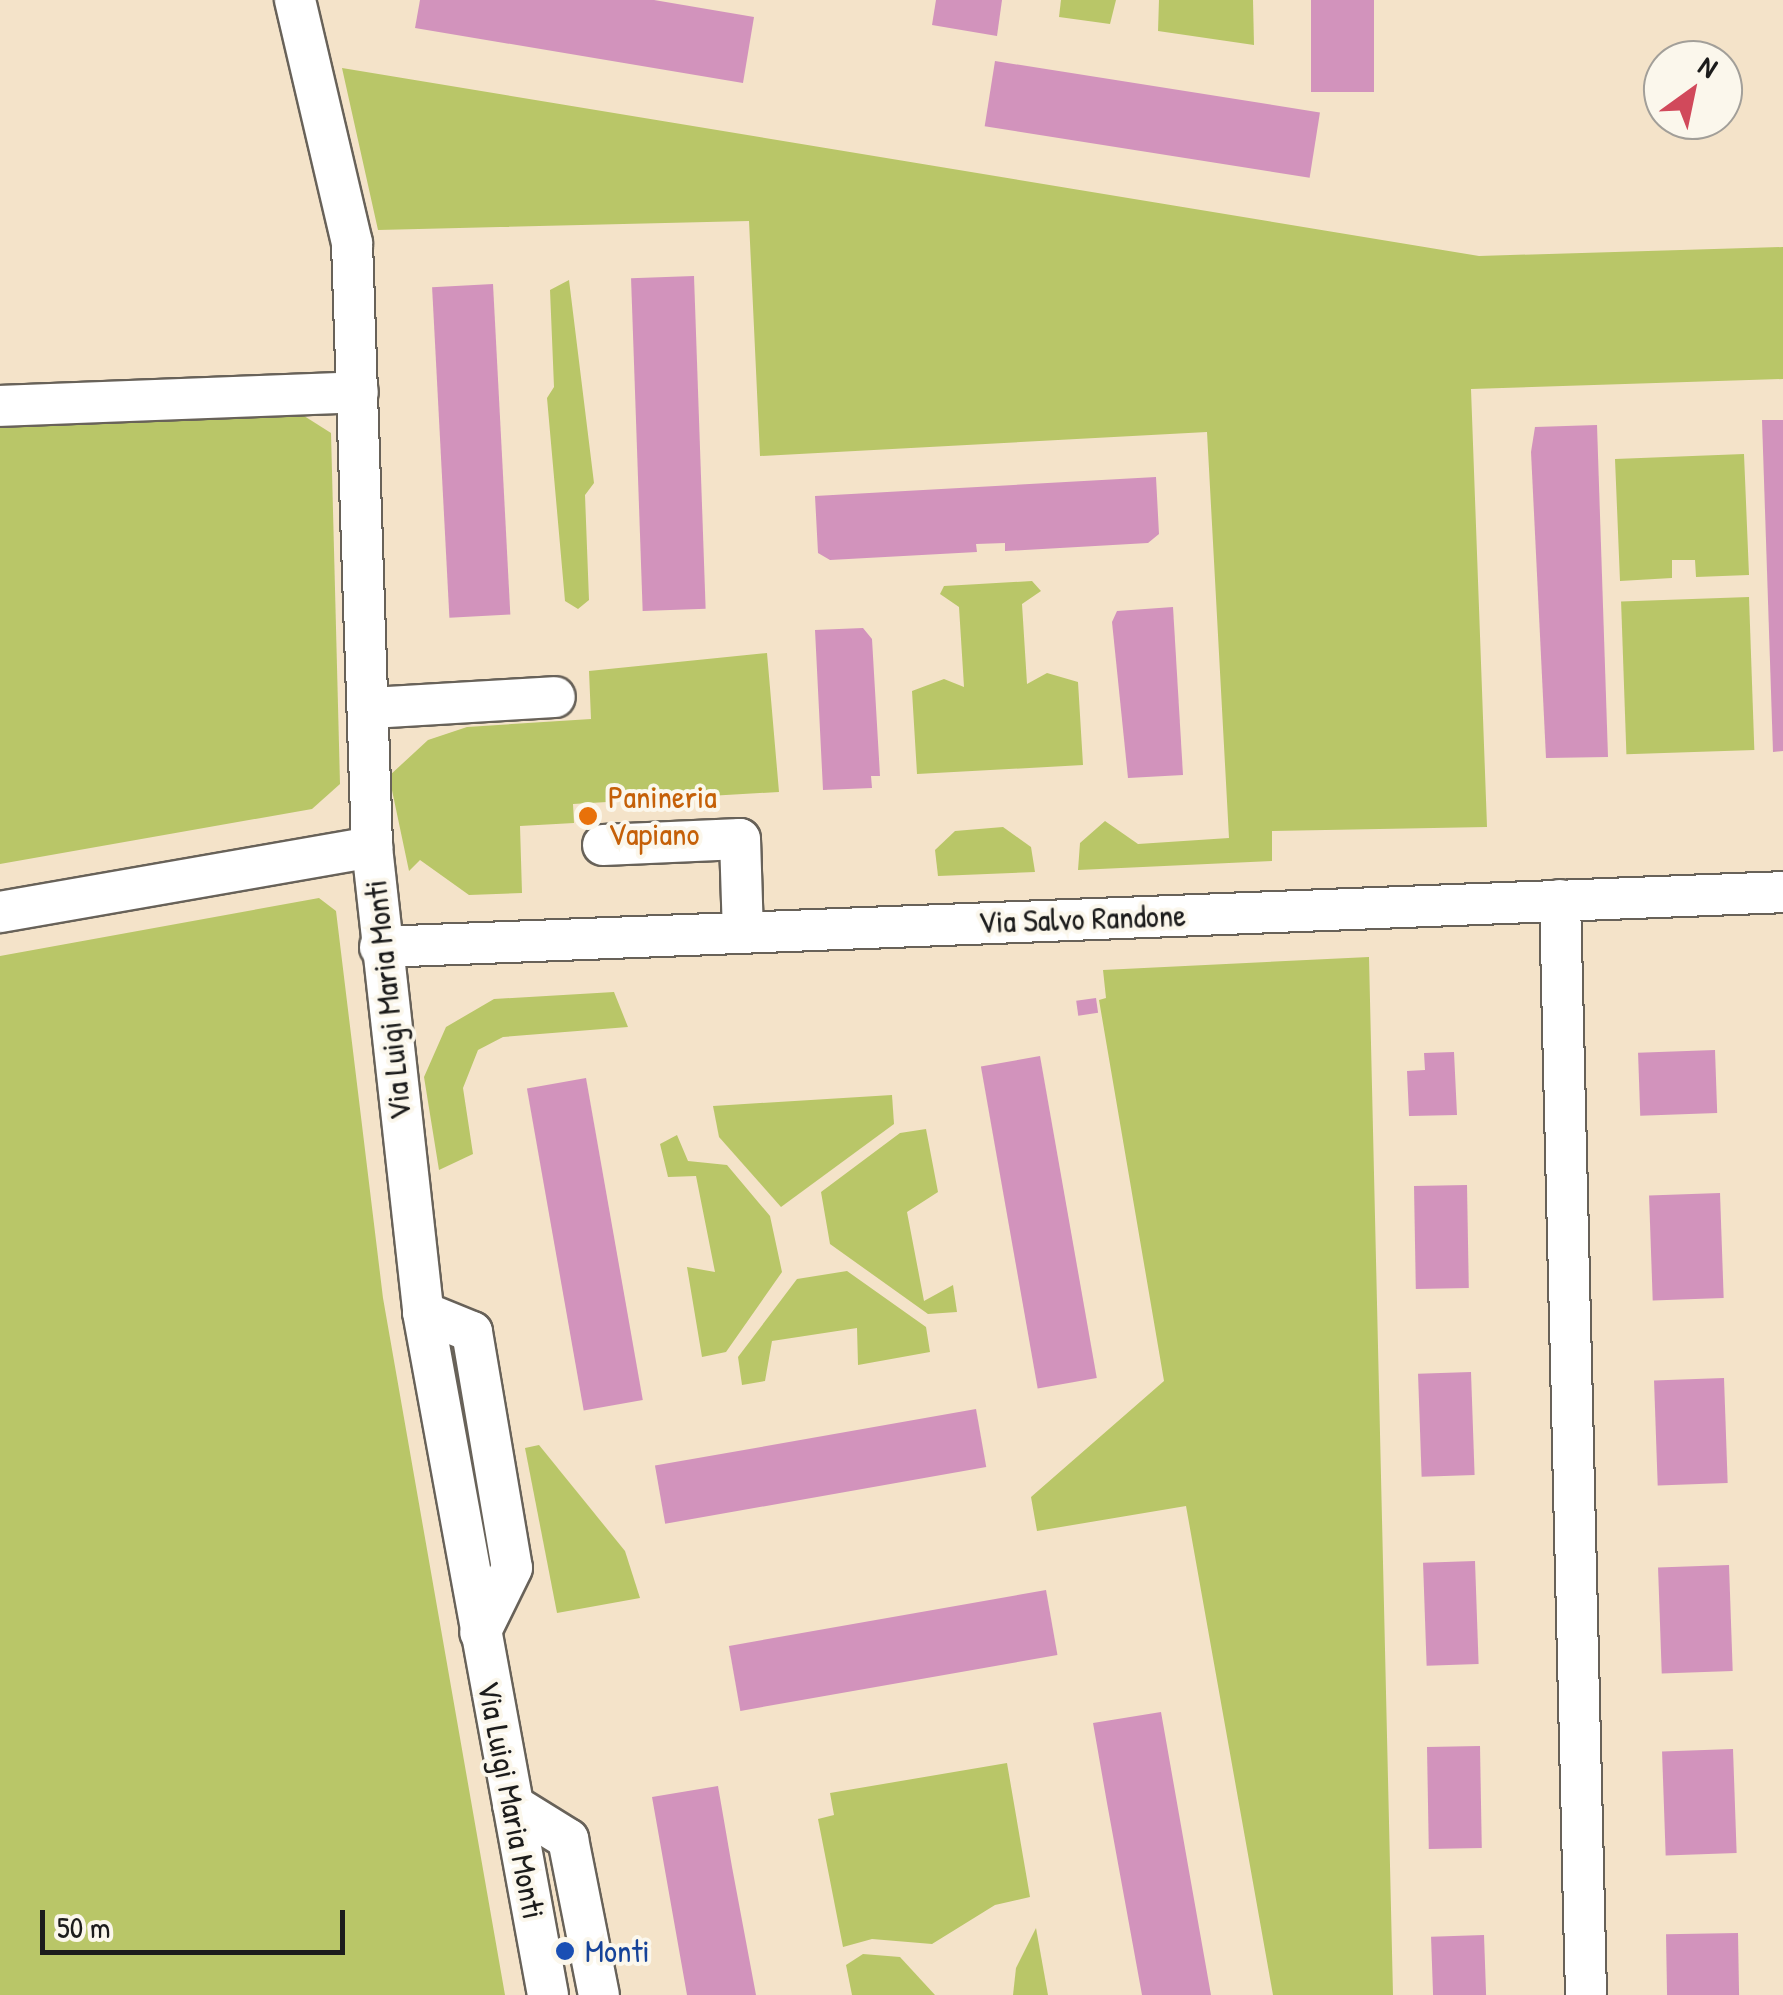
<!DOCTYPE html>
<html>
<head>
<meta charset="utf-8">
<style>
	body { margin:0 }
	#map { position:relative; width:1783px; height:1995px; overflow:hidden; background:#f4e3c9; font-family:"Patrick Hand",sans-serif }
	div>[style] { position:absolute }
	.green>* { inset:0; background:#b9c668; transform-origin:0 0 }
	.building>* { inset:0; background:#d293bc; transform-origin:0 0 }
	.roads { filter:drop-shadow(2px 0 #686259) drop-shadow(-2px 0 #686259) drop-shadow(0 2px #686259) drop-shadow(0 -2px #686259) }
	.minor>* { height:40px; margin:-20px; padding:0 20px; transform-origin:20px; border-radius:20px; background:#fff }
	.dots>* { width:28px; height:28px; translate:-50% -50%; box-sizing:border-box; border:5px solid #fbf7ec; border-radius:50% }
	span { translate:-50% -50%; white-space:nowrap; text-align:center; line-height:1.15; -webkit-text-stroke:8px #fbf7ec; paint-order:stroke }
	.food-label { font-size:32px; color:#c56008 }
	.left { translate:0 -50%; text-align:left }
	.street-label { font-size:32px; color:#1c1c1c }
	.transit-label { font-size:32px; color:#164399 }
	.north { position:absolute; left:1643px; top:40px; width:100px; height:100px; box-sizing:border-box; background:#fbf7ec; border:2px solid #a29f99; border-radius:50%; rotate:33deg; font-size:28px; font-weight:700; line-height:40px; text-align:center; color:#1c1c1c }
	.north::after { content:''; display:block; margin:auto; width:35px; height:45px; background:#d1495b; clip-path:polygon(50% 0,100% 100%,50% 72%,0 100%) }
	.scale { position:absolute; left:40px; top:1910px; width:305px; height:45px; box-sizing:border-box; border:5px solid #1c1c1c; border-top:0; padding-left:12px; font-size:30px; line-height:35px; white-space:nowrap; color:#1c1c1c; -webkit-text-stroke:8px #fbf7ec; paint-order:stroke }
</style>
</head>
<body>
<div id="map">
	<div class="green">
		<div style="clip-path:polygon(1061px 0,1116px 0,1110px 24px,1059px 17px)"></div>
		<div style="clip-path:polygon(1159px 0,1253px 0,1254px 45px,1158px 31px)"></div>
		<div style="clip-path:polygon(342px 68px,1479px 256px,1783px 247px,1783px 379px,1471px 389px,1487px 827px,1272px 831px,1272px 861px,1078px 870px,1080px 843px,1105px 821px,1138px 844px,1229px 838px,1207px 432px,760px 456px,749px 221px,378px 230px)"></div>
		<div style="clip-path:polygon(569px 280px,594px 483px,585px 495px,589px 600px,578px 609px,565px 601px,547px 398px,554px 387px,550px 290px)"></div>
		<div style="clip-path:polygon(301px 414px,331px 433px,340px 784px,312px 809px,0 864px,0 423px)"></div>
		<div style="clip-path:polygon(1744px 454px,1749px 575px,1696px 577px,1695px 560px,1672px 560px,1672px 578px,1620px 581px,1615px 459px)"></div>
		<div style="clip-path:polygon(1032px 581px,1041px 591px,1022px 604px,1027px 684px,1047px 673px,1078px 682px,1083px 765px,917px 774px,912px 691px,944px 679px,964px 687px,959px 607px,940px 594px,944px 586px)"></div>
		<div style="left:1749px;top:597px;width:153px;height:128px;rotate:88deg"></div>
		<div style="clip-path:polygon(767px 653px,779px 792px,573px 804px,574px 823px,520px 826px,522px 893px,469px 895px,420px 860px,409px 871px,389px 776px,428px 740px,467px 727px,591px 719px,589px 671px)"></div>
		<div style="clip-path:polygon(1003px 827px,1031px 847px,1035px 872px,938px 876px,935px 850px,955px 831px)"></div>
		<div style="clip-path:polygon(319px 898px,336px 911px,383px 1298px,505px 1995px,0 1995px,0 956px)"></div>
		<div style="clip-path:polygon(1369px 957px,1393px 1995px,1273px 1995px,1186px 1506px,1037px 1531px,1031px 1497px,1164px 1381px,1099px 1000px,1106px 998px,1103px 970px)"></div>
		<div style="clip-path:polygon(614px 992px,628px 1027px,503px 1037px,478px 1050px,463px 1088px,473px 1154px,439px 1170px,424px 1077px,446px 1027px,494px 999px)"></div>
		<div style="clip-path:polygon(892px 1095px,894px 1124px,781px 1207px,719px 1137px,713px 1106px)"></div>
		<div style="clip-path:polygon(926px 1129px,938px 1192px,907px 1212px,924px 1301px,953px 1285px,957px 1312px,928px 1314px,830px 1244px,821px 1192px,900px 1133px)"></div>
		<div style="clip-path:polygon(677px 1135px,688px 1161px,727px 1165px,770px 1216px,782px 1272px,726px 1352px,702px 1357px,687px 1267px,715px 1272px,696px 1176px,668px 1177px,660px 1144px)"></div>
		<div style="clip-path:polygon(847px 1271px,926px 1327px,930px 1352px,858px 1365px,857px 1328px,772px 1341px,765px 1381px,742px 1385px,738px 1357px,797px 1279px)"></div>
		<div style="clip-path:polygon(539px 1445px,625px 1551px,640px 1598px,557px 1613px,525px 1448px)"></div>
		<div style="clip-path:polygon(1007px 1763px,1030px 1897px,995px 1905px,932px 1944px,872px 1939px,843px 1947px,818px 1819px,834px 1815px,830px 1793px)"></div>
		<div style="clip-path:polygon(1036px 1928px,1048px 1995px,1013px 1995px,1016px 1968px)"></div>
		<div style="clip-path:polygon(863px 1954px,900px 1957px,935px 1995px,852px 1995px,846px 1965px)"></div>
	</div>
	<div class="building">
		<div style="clip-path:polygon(420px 0,654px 0,754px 17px,743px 83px,415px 28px)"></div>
		<div style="clip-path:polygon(936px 0,1002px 0,997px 36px,932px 25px)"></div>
		<div style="left:1311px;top:0;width:63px;height:92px"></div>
		<div style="left:995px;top:61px;width:329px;height:66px;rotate:9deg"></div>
		<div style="left:694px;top:276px;width:333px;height:63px;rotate:88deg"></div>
		<div style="left:493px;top:284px;width:331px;height:61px;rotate:87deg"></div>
		<div style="clip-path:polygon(1762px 420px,1783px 420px,1783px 751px,1773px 752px)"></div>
		<div style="clip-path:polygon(1597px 425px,1608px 757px,1546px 758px,1531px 452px,1535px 427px)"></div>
		<div style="clip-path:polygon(1156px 477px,1159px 534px,1148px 543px,1005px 551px,1005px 543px,976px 544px,977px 552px,830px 560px,818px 553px,815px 496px)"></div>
		<div style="clip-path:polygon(1173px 607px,1183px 775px,1128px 778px,1112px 622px,1117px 611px)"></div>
		<div style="clip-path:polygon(863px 628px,872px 639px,880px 776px,871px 776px,872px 788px,823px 790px,815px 630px)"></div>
		<div style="left:1096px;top:998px;width:15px;height:20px;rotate:82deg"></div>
		<div style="left:1715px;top:1050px;width:63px;height:77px;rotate:88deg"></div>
		<div style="clip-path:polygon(1454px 1052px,1457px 1115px,1409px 1116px,1407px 1071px,1425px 1070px,1424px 1053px)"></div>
		<div style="left:1040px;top:1056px;width:327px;height:60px;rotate:80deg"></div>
		<div style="left:586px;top:1078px;width:327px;height:60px;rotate:80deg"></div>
		<div style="left:1467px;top:1185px;width:103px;height:53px;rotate:89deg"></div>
		<div style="left:1720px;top:1193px;width:105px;height:71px;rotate:88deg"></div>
		<div style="left:1471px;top:1372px;width:103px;height:53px;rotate:88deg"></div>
		<div style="left:1724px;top:1378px;width:105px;height:70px;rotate:88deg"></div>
		<div style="left:976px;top:1409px;width:59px;height:326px;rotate:80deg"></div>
		<div style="left:1475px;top:1561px;width:103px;height:52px;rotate:88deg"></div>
		<div style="left:1729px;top:1565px;width:106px;height:71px;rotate:88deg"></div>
		<div style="left:1046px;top:1590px;width:66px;height:322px;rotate:80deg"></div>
		<div style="clip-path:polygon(1161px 1712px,1189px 1871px,1211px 1995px,1142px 1995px,1107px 1803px,1093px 1723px)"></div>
		<div style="left:1480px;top:1746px;width:102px;height:53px;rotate:89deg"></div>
		<div style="left:1733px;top:1749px;width:104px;height:71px;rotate:88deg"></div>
		<div style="clip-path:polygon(718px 1786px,732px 1867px,756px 1995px,687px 1995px,652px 1797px)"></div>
		<div style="left:1738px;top:1933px;width:62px;height:72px;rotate:89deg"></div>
		<div style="left:1484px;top:1935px;width:60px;height:53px;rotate:88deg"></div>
	</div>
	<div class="roads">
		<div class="minor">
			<div style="left:295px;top:0;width:250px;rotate:76.8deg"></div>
			<div style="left:352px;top:243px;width:604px;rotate:88.1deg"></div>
			<div style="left:372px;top:847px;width:468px;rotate:83.7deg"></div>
			<div style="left:423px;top:1312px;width:694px;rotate:79.63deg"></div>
			<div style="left:0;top:406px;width:358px;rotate:-2.2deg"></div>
			<div style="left:370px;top:708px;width:185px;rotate:-3.4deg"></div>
			<div style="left:603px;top:845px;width:137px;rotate:-2.5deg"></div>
			<div style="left:740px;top:839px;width:93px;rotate:88.2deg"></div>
			<div style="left:1560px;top:900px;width:1095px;rotate:88.64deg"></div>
			<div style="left:0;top:912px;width:378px;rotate:-9.9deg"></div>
			<div style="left:380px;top:947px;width:1404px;rotate:-2.24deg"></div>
			<div style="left:423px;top:1312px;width:53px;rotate:22.2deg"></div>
			<div style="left:472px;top:1332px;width:239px;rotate:80.4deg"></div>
			<div style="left:512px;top:1568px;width:72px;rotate:116.2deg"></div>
			<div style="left:513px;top:1805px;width:65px;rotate:31.7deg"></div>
			<div style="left:568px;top:1839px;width:159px;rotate:78.8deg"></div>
		</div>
	</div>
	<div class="dots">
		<div style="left:588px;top:816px;background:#e8710a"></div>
		<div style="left:565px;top:1951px;background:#1a4fb4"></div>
	</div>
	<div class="food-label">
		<span class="left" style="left:608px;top:816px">Panineria<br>Vapiano</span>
	</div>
	<div class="street-label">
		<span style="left:1082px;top:919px;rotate:-2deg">Via Salvo Randone</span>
		<span style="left:388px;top:1000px;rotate:-96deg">Via Luigi Maria Monti</span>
		<span style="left:511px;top:1800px;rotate:79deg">Via Luigi Maria Monti</span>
	</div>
	<div class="transit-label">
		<span class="left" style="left:585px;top:1951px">Monti</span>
	</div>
	<div class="north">N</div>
	<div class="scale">50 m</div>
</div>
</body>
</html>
